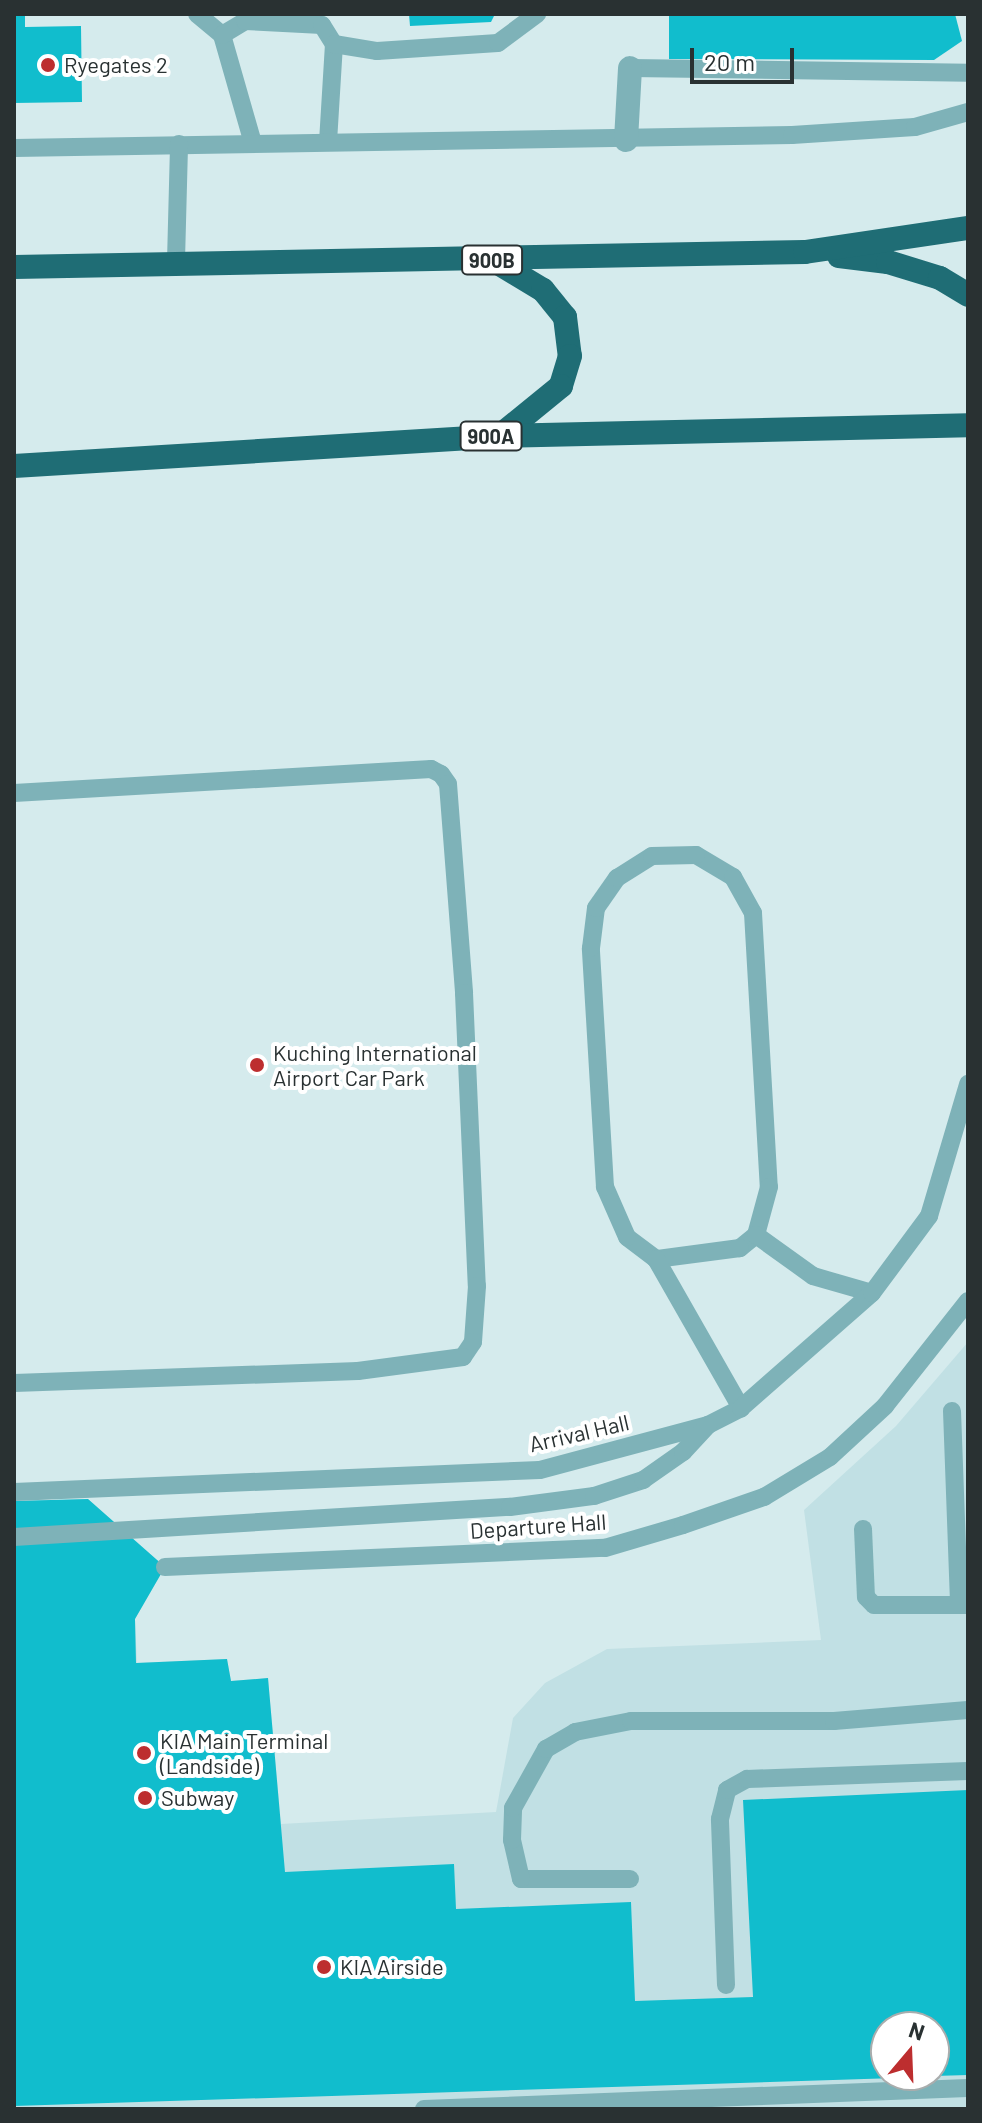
<!DOCTYPE html>
<html>
<head>
<meta charset="utf-8">
<style>
	body { margin:0 }
	#map { position:relative; width:982px; height:2123px; overflow:hidden; background:#d5ebed; font-family:Barlow,sans-serif }
	div>[style] { position:absolute }
	.built>* { inset:0; background:#c1e0e4 }
	.building>* { inset:0; background:#11bdcd }
	.lane>* { height:18px; margin:-9px; padding:0 9px; transform-origin:9px; border-radius:9px; background:#7eb2b8 }
	.street>* { height:24px; margin:-12px; padding:0 12px; transform-origin:12px; border-radius:12px; background:#7eb2b8 }
	.highway>* { height:24px; margin:-12px; padding:0 12px; transform-origin:12px; border-radius:12px; background:#1f6d75 }
	.dots>* { width:22px; height:22px; translate:-50% -50%; box-sizing:border-box; border:4px solid #fff; border-radius:50% }
	span { translate:-50% -50%; white-space:nowrap; text-align:center; line-height:1.15; -webkit-text-stroke:8px #fff; paint-order:stroke }
	.shield-label span { padding:2px 6px; background:#fff; border:2px solid; border-radius:6px; -webkit-text-stroke-width:0 }
	.shield-label { font-size:20px; color:#293132; font-weight:700 }
	.poi-label { font-size:22px; color:#293132 }
	.left { translate:0 -50%; text-align:left }
	.street-label { font-size:22px; color:#293132 }
	.frame { position:absolute; inset:0; border:16px solid #293132; pointer-events:none }
	.north { position:absolute; left:870px; top:2011px; width:80px; height:80px; box-sizing:border-box; background:#fff; border:2px solid #a9adad; border-radius:50%; rotate:19deg; font-size:22px; font-weight:700; line-height:32px; text-align:center; color:#293132 }
	.north::after { content:''; display:block; margin:auto; width:28px; height:36px; background:#bd2e2f; clip-path:polygon(50% 0,100% 100%,50% 72%,0 100%) }
	.scale { position:absolute; left:690px; top:48px; width:104px; height:36px; box-sizing:border-box; border:4px solid #293132; border-top:0; padding-left:10px; font-size:24px; line-height:28px; white-space:nowrap; color:#293132; -webkit-text-stroke:6px #fff; paint-order:stroke }
</style>
</head>
<body>
<div id="map">
	<div class="built">
		<div style="clip-path:polygon(evenodd,968px 1342px,968px 2109px,14px 2109px,14px 1501px,88px 1499px,165px 1567px,135px 1619px,137px 1663px,227px 1659px,231px 1681px,268px 1678px,281px 1824px,496px 1812px,513px 1718px,545px 1683px,607px 1649px,821px 1640px,804px 1510px,896px 1426px,968px 1342px,886px 2027px,934px 2027px,934px 2075px,886px 2075px,886px 2027px)"></div>
	</div>
	<div class="building">
		<div style="clip-path:polygon(14px 14px,25px 14px,25px 27px,81px 26px,82px 102px,14px 103px)"></div>
		<div style="clip-path:polygon(409px 14px,495px 14px,491px 22px,410px 26px)"></div>
		<div style="clip-path:polygon(669px 14px,955px 14px,962px 41px,934px 60px,669px 59px)"></div>
		<div style="clip-path:polygon(88px 1499px,165px 1567px,135px 1619px,136px 1663px,227px 1659px,231px 1681px,268px 1678px,285px 1872px,454px 1864px,456px 1909px,631px 1902px,635px 2001px,753px 1997px,743px 1800px,968px 1790px,968px 2075px,934px 2076px,934px 2027px,886px 2027px,886px 2075px,896px 2078px,14px 2106px,14px 1501px)"></div>
	</div>
	<div class="lane">
		<div style="left:197px;top:14px;width:33px;rotate:40deg"></div>
		<div style="left:222px;top:35px;width:112px;rotate:74deg"></div>
		<div style="left:222px;top:35px;width:27px;rotate:-31deg"></div>
		<div style="left:245px;top:21px;width:77px;rotate:3deg"></div>
		<div style="left:322px;top:25px;width:22px;rotate:58deg"></div>
		<div style="left:630px;top:68px;width:338px;rotate:0.8deg"></div>
		<div style="left:328px;top:142px;width:98px;rotate:-86.5deg"></div>
		<div style="left:334px;top:44px;width:44px;rotate:9.2deg"></div>
		<div style="left:377px;top:51px;width:121px;rotate:-3.8deg"></div>
		<div style="left:498px;top:43px;width:49px;rotate:-36.6deg"></div>
		<div style="left:14px;top:148px;width:778px;rotate:-0.96deg"></div>
		<div style="left:792px;top:135px;width:123px;rotate:-3.7deg"></div>
		<div style="left:915px;top:127px;width:55px;rotate:-15.8deg"></div>
		<div style="left:176px;top:261px;width:117px;rotate:-88.5deg"></div>
		<div style="left:14px;top:793px;width:418px;rotate:-3.3deg"></div>
		<div style="left:431px;top:769px;width:11px;rotate:27deg"></div>
		<div style="left:441px;top:774px;width:12px;rotate:55deg"></div>
		<div style="left:448px;top:784px;width:210px;rotate:85.6deg"></div>
		<div style="left:464px;top:993px;width:293px;rotate:87.5deg"></div>
		<div style="left:477px;top:1286px;width:56px;rotate:94.1deg"></div>
		<div style="left:473px;top:1342px;width:18px;rotate:124deg"></div>
		<div style="left:463px;top:1357px;width:106px;rotate:172.4deg"></div>
		<div style="left:358px;top:1371px;width:344px;rotate:178deg"></div>
		<div style="left:696px;top:855px;width:43px;rotate:30.7deg"></div>
		<div style="left:733px;top:877px;width:41px;rotate:60.9deg"></div>
		<div style="left:753px;top:913px;width:274px;rotate:86.7deg"></div>
		<div style="left:769px;top:1187px;width:50px;rotate:105.2deg"></div>
		<div style="left:756px;top:1235px;width:21px;rotate:141deg"></div>
		<div style="left:740px;top:1248px;width:85px;rotate:172.5deg"></div>
		<div style="left:656px;top:1259px;width:36px;rotate:-143deg"></div>
		<div style="left:627px;top:1237px;width:55px;rotate:-113.7deg"></div>
		<div style="left:605px;top:1187px;width:239px;rotate:-93.4deg"></div>
		<div style="left:591px;top:948px;width:40px;rotate:-82.9deg"></div>
		<div style="left:596px;top:908px;width:37px;rotate:-55deg"></div>
		<div style="left:617px;top:878px;width:41px;rotate:-32.2deg"></div>
		<div style="left:652px;top:856px;width:44px;rotate:-1.3deg"></div>
		<div style="left:756px;top:1235px;width:70px;rotate:35.7deg"></div>
		<div style="left:813px;top:1276px;width:61px;rotate:16.1deg"></div>
		<div style="left:656px;top:1259px;width:172px;rotate:60.3deg"></div>
		<div style="left:952px;top:1411px;width:194px;rotate:87.9deg"></div>
		<div style="left:14px;top:1492px;width:526px;rotate:-2.4deg"></div>
		<div style="left:540px;top:1470px;width:174px;rotate:-15deg"></div>
		<div style="left:708px;top:1425px;width:37px;rotate:-27deg"></div>
		<div style="left:741px;top:1408px;width:174px;rotate:-41.3deg"></div>
		<div style="left:872px;top:1293px;width:96px;rotate:-53.5deg"></div>
		<div style="left:929px;top:1216px;width:138px;rotate:-73.5deg"></div>
		<div style="left:863px;top:1529px;width:68px;rotate:87.5deg"></div>
		<div style="left:866px;top:1597px;width:11px;rotate:45deg"></div>
		<div style="left:874px;top:1605px;width:94px"></div>
		<div style="left:14px;top:1537px;width:497px;rotate:-3.5deg"></div>
		<div style="left:510px;top:1507px;width:85px;rotate:-7.5deg"></div>
		<div style="left:594px;top:1496px;width:52px;rotate:-18.1deg"></div>
		<div style="left:643px;top:1480px;width:49px;rotate:-35deg"></div>
		<div style="left:683px;top:1452px;width:37px;rotate:-47deg"></div>
		<div style="left:165px;top:1567px;width:440px;rotate:-2.5deg"></div>
		<div style="left:605px;top:1548px;width:81px;rotate:-16.4deg"></div>
		<div style="left:683px;top:1525px;width:86px;rotate:-19.1deg"></div>
		<div style="left:764px;top:1497px;width:77px;rotate:-31.2deg"></div>
		<div style="left:830px;top:1457px;width:75px;rotate:-42.8deg"></div>
		<div style="left:885px;top:1406px;width:134px;rotate:-51.7deg"></div>
		<div style="left:630px;top:1879px;width:109px;rotate:180deg"></div>
		<div style="left:521px;top:1879px;width:40px;rotate:-103deg"></div>
		<div style="left:512px;top:1840px;width:32px;rotate:-88deg"></div>
		<div style="left:513px;top:1808px;width:68px;rotate:-60.8deg"></div>
		<div style="left:546px;top:1749px;width:34px;rotate:-30deg"></div>
		<div style="left:575px;top:1732px;width:57px;rotate:-11.1deg"></div>
		<div style="left:631px;top:1721px;width:203px"></div>
		<div style="left:834px;top:1721px;width:134px;rotate:-4.7deg"></div>
		<div style="left:726px;top:1985px;width:166px;rotate:-92.1deg"></div>
		<div style="left:720px;top:1819px;width:30px;rotate:-76deg"></div>
		<div style="left:727px;top:1790px;width:23px;rotate:-29deg"></div>
		<div style="left:747px;top:1779px;width:221px;rotate:-2.1deg"></div>
		<div style="left:424px;top:2109px;width:544px;rotate:-2.21deg"></div>
	</div>
	<div class="street">
		<div style="left:626px;top:140px;width:72px;rotate:-86.8deg"></div>
	</div>
	<div class="highway">
		<div style="left:839px;top:256px;width:49px;rotate:7deg"></div>
		<div style="left:888px;top:262px;width:54px;rotate:17.1deg"></div>
		<div style="left:940px;top:278px;width:33px;rotate:31deg"></div>
		<div style="left:493px;top:260px;width:58px;rotate:31deg"></div>
		<div style="left:543px;top:290px;width:35px;rotate:51deg"></div>
		<div style="left:565px;top:317px;width:39px;rotate:83deg"></div>
		<div style="left:570px;top:356px;width:31px;rotate:107deg"></div>
		<div style="left:561px;top:386px;width:77px;rotate:140.8deg"></div>
		<div style="left:14px;top:267px;width:791px;rotate:-1.09deg"></div>
		<div style="left:805px;top:252px;width:165px;rotate:-8.4deg"></div>
		<div style="left:14px;top:466px;width:486px;rotate:-3.5deg"></div>
		<div style="left:499px;top:436px;width:469px;rotate:-1.3deg"></div>
	</div>
	<div class="dots">
		<div style="left:48px;top:65px;background:#bd2e2f"></div>
		<div style="left:257px;top:1065px;background:#bd2e2f"></div>
		<div style="left:144px;top:1753px;background:#bd2e2f"></div>
		<div style="left:145px;top:1798px;background:#bd2e2f"></div>
		<div style="left:324px;top:1967px;background:#bd2e2f"></div>
	</div>
	<div class="shield-label">
		<span style="left:492px;top:260px">900B</span>
		<span style="left:491px;top:436px">900A</span>
	</div>
	<div class="poi-label">
		<span class="left" style="left:64px;top:65px">Ryegates 2</span>
		<span class="left" style="left:273px;top:1065px">Kuching International<br>Airport Car Park</span>
		<span class="left" style="left:160px;top:1753px">KIA Main Terminal<br>(Landside)</span>
		<span class="left" style="left:161px;top:1798px">Subway</span>
		<span class="left" style="left:340px;top:1967px">KIA Airside</span>
	</div>
	<div class="street-label">
		<span style="left:579px;top:1433px;rotate:-13deg">Arrival Hall</span>
		<span style="left:538px;top:1526px;rotate:-4deg">Departure Hall</span>
	</div>
	<div class="frame"></div>
	<div class="north">N</div>
	<div class="scale">20 m</div>
</div>
</body>
</html>
